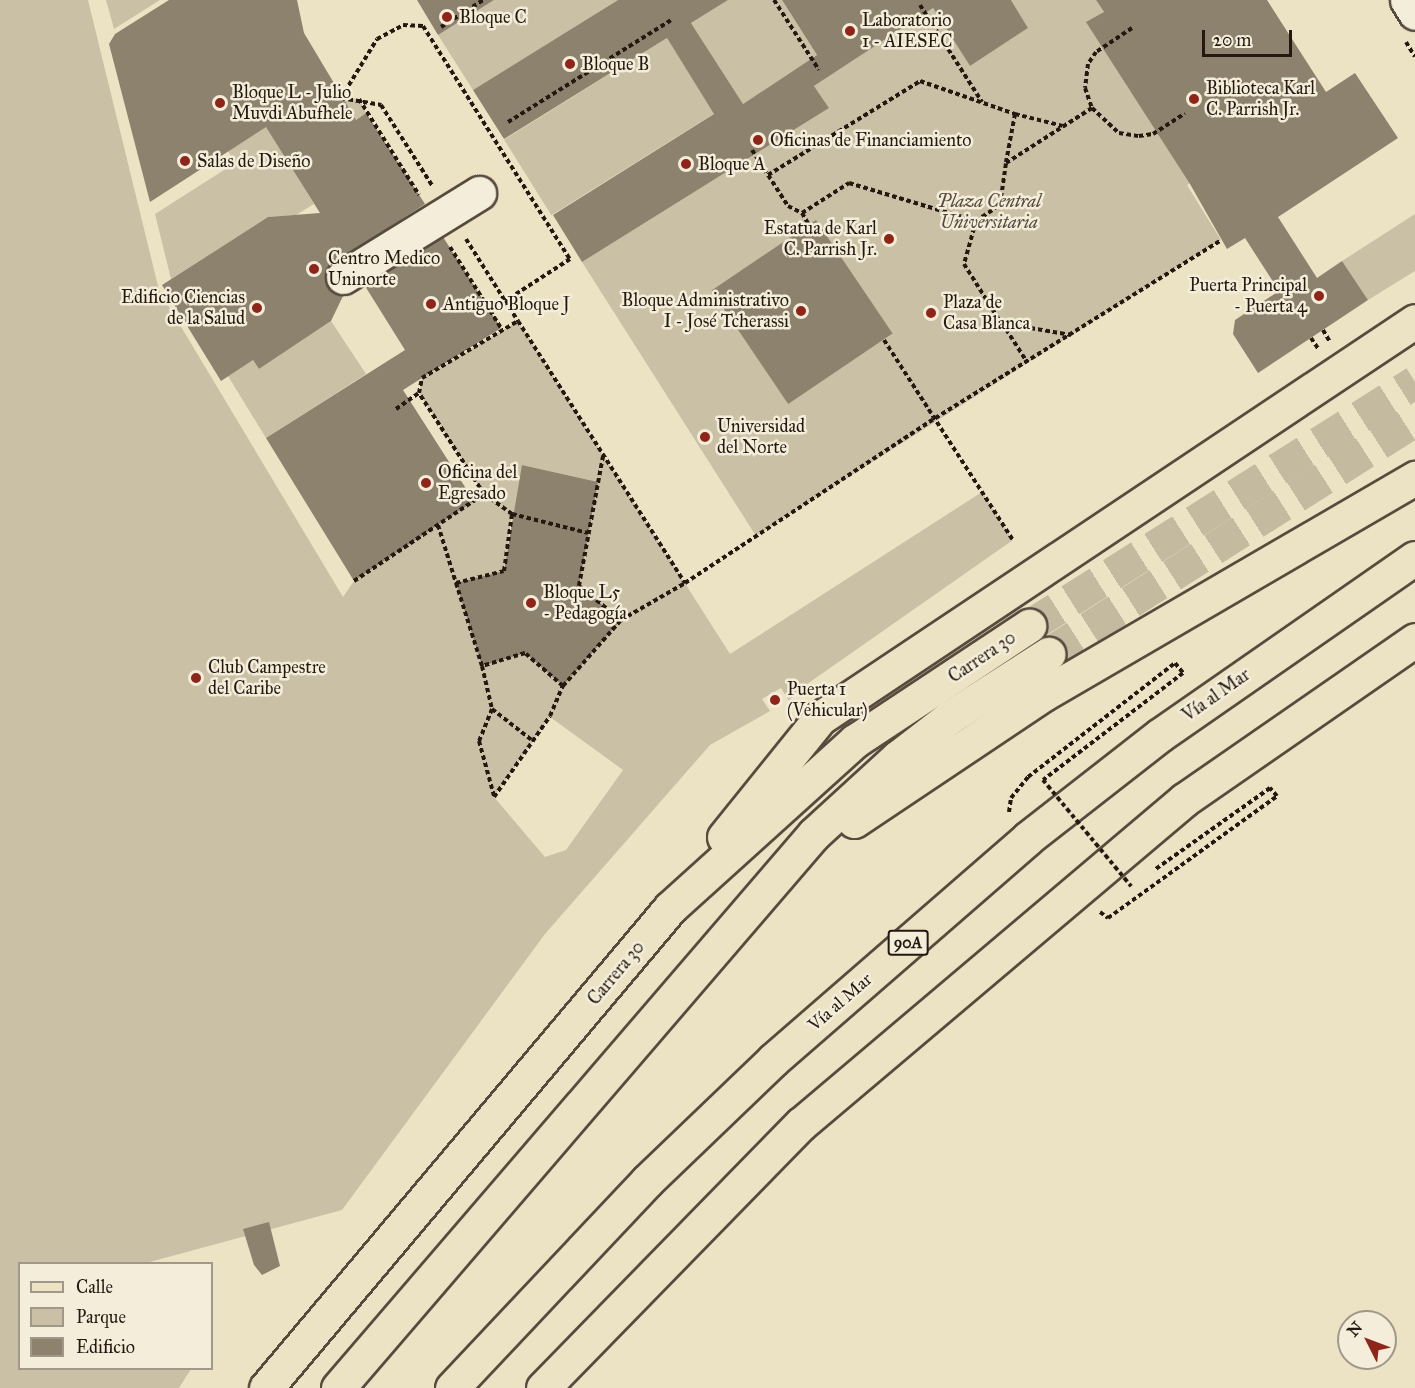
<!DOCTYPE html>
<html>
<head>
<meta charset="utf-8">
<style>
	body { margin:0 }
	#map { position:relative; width:1415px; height:1388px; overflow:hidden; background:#ece3c4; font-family:"IM FELL Great Primer",serif }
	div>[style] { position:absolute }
	.green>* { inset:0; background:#cac0a6; transform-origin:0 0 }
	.building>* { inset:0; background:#8c826e; transform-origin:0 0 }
	.major-tunnel>* { height:33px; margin-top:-16.5px; transform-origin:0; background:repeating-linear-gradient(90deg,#c4baa0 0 33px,transparent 0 49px) }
	.path>* { height:4px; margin-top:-2px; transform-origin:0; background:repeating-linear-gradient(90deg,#251811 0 4.5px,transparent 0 7.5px) }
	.roads { filter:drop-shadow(2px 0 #574b3e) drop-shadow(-2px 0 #574b3e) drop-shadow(0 2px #574b3e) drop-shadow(0 -2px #574b3e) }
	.minor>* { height:33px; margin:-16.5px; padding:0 16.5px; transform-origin:16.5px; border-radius:16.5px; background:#f3edd9 }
	.major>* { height:33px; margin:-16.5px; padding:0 16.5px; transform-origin:16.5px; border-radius:16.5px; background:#ece3c4 }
	.highway>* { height:33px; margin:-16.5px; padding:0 16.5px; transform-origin:16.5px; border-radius:16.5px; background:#ece3c4 }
	.path-bridge>* { height:4px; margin-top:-2px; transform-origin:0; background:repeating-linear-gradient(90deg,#251811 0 4.5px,transparent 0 7.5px) }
	.dots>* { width:16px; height:16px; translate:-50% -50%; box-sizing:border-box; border:3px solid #f3edd9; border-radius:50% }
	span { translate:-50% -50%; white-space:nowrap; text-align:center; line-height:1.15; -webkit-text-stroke:5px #f3edd9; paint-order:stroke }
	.shield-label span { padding:2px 4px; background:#f3edd9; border:2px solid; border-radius:4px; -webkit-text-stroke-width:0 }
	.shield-label { font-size:16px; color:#251811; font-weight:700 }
	.poi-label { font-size:18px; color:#251811 }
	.left { translate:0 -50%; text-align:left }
	.right { translate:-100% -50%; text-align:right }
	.park-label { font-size:18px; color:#574a3e; font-style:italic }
	.street-label { font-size:18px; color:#251811 }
	.legend { position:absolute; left:18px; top:1262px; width:195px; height:108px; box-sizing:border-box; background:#f3edd9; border:2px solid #a19889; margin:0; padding:8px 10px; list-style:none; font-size:18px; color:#251811 }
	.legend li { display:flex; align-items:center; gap:12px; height:30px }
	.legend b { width:30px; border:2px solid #a19889 }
	.north { position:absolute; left:1337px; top:1310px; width:60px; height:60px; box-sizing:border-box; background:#f3edd9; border:2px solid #a19889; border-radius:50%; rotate:312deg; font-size:16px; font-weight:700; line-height:24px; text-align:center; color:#251811 }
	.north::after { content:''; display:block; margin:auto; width:21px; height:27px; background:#8f2418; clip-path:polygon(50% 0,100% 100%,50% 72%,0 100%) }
	.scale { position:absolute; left:1202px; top:30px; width:90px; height:27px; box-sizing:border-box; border:3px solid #251811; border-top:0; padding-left:8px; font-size:18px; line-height:21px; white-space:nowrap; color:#251811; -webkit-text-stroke:4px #f3edd9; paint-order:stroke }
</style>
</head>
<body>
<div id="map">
	<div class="green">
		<div style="clip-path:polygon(evenodd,0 0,88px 0,159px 290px,343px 597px,354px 581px,484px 494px,419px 393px,422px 378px,518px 321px,730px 654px,982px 492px,1013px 540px,800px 689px,789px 701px,781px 688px,762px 699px,770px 711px,710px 745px,545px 934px,342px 1210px,146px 1263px,20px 1264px,20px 1368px,191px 1369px,179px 1388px,0 1388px,0 0,522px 465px,598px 482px,592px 517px,591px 517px,522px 465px,0 0,512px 514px,588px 533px,591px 521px,579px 586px,620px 620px,563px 686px,525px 653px,504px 571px,512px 514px,0 0,550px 717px,623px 770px,566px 850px,545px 857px,494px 797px,550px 717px)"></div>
		<div style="clip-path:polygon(106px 0,160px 0,114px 29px)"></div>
		<div style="clip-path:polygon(494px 0,618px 0,473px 90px,438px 35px)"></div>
		<div style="clip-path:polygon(728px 0,782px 0,817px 55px,743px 104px,691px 23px)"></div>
		<div style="clip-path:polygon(evenodd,1011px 0,1096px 0,1208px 172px,1187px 185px,1221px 240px,756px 536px,582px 262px,829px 108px,814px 86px,933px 8px,970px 66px,1028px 28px,1011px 0,816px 221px,892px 334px,787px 404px,816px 221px)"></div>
		<div style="left:667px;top:38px;width:89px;height:192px;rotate:58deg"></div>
		<div style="clip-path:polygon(331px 85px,341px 98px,359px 99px,366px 113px,289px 163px,314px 204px,296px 215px,268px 217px,171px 279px,155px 214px,235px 163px,228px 151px)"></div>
		<div style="clip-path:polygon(1415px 214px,1415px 271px,1368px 300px,1342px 261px)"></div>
		<div style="clip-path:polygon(331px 321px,366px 374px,266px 438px,228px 376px,253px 360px,259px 369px)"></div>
	</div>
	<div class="building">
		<div style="clip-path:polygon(169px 0,297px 0,304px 33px,356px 120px,366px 113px,425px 204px,327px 268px,327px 286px,343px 296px,331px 321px,259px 369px,253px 360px,221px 381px,162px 285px,268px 217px,320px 213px,266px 127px,150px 202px,109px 44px,115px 34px)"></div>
		<div style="clip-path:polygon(417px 0,494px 0,438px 35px)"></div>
		<div style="clip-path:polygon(618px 0,728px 0,691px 23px,743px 104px,817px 55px,782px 0,1011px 0,1028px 28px,970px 66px,933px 8px,814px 86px,829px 108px,582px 262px,553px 215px,714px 114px,667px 38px,504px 139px,473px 90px)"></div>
		<div style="clip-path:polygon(1096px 0,1267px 0,1326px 92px,1355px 73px,1398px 138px,1278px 217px,1317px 278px,1342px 261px,1368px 300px,1258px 373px,1233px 334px,1235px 320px,1279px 291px,1245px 238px,1227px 249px,1190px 184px,1086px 22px,1104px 12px)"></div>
		<div style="left:816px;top:220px;width:137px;height:126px;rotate:56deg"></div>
		<div style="clip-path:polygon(443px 237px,501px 328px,403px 390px,474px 501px,354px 581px,266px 438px,405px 350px,365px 286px)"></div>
		<div style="clip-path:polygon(522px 465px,598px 482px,579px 586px,621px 620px,563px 686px,525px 653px,482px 666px,456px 583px,504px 571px)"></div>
		<div style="clip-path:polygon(269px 1222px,280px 1266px,262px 1275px,254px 1265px,243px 1229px)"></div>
	</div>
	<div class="major-tunnel">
		<div style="left:1029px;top:626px;width:457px;rotate:-32.3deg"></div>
		<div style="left:1048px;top:654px;width:435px;rotate:-32.5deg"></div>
	</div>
	<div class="path">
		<div style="left:774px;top:0;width:83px;rotate:57.3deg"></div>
		<div style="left:920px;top:5px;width:115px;rotate:57.4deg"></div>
		<div style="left:441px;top:27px;width:50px;rotate:-32.7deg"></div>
		<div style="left:1132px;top:28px;width:43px;rotate:146.3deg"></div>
		<div style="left:1096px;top:52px;width:14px;rotate:124deg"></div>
		<div style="left:1088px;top:64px;width:24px;rotate:97deg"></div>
		<div style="left:1085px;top:88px;width:21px;rotate:71deg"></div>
		<div style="left:1092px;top:108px;width:37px;rotate:43deg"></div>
		<div style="left:1119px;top:133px;width:20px;rotate:9deg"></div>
		<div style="left:1139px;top:136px;width:14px;rotate:-8deg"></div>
		<div style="left:1153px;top:134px;width:38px;rotate:-33deg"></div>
		<div style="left:1406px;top:42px;width:17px;rotate:59deg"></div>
		<div style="left:331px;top:85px;width:16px;rotate:52deg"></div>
		<div style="left:341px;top:98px;width:41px;rotate:9.9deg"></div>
		<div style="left:381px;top:105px;width:97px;rotate:57.6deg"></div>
		<div style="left:341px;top:98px;width:69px;rotate:-58.6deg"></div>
		<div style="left:377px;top:39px;width:30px;rotate:-28deg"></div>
		<div style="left:403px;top:25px;width:20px;rotate:3deg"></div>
		<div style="left:423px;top:26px;width:275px;rotate:57.8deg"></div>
		<div style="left:570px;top:259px;width:77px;rotate:147.1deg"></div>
		<div style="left:505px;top:301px;width:24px;rotate:57deg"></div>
		<div style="left:359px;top:99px;width:113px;rotate:58deg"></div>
		<div style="left:1015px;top:114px;width:49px;rotate:14deg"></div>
		<div style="left:508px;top:122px;width:192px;rotate:-32deg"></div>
		<div style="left:752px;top:150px;width:67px;rotate:57.3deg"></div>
		<div style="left:788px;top:206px;width:16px;rotate:27deg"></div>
		<div style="left:802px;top:213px;width:14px;rotate:60deg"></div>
		<div style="left:768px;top:175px;width:179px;rotate:-31.7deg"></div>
		<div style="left:920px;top:81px;width:101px;rotate:19.2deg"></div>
		<div style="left:1015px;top:114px;width:49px;rotate:100.6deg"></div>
		<div style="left:802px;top:213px;width:56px;rotate:-32.6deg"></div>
		<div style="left:849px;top:183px;width:133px;rotate:16.7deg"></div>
		<div style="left:976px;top:221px;width:29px;rotate:-34deg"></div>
		<div style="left:1000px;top:205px;width:42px;rotate:-81.9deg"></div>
		<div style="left:1006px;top:163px;width:102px;rotate:-32.6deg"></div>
		<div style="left:976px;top:221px;width:45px;rotate:105.6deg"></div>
		<div style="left:964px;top:264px;width:70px;rotate:57.9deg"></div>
		<div style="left:1001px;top:323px;width:71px;rotate:9.7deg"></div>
		<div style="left:466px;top:239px;width:73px;rotate:57.8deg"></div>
		<div style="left:450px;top:247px;width:96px;rotate:57.8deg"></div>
		<div style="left:1002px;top:323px;width:46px;rotate:57.3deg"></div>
		<div style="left:1323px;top:330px;width:14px;rotate:60deg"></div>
		<div style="left:1311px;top:338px;width:14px;rotate:56deg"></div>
		<div style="left:884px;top:340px;width:238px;rotate:57.2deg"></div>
		<div style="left:396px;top:409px;width:28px;rotate:-35deg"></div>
		<div style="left:603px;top:456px;width:132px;rotate:100.5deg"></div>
		<div style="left:579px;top:586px;width:54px;rotate:39deg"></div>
		<div style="left:512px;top:514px;width:78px;rotate:14deg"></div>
		<div style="left:438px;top:525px;width:61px;rotate:72.8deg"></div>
		<div style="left:354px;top:581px;width:156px;rotate:-33.8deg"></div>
		<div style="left:482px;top:666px;width:44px;rotate:76.9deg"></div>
		<div style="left:492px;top:709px;width:35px;rotate:112deg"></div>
		<div style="left:479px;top:741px;width:57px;rotate:74.7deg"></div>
		<div style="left:563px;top:686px;width:50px;rotate:-139deg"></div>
		<div style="left:525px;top:653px;width:45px;rotate:163.2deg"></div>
		<div style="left:482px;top:666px;width:87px;rotate:-107.4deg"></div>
		<div style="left:456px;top:583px;width:49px;rotate:-14deg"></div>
		<div style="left:504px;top:571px;width:58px;rotate:-82deg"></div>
		<div style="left:512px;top:514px;width:34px;rotate:-144deg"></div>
		<div style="left:484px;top:494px;width:120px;rotate:-122.8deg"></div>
		<div style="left:419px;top:393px;width:15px;rotate:-79deg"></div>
		<div style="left:422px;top:378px;width:112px;rotate:-30.7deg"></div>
		<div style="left:518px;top:321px;width:311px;rotate:57.5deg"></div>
		<div style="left:492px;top:709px;width:52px;rotate:38deg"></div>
		<div style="left:494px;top:797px;width:98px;rotate:-55.3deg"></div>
		<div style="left:550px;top:716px;width:33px;rotate:-67deg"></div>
		<div style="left:563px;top:686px;width:88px;rotate:-48.7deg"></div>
		<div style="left:621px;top:620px;width:74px;rotate:-30deg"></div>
		<div style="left:685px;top:583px;width:292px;rotate:-33.4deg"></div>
		<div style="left:929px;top:422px;width:344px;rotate:-31.9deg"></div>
		<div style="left:1009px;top:812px;width:14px;rotate:-82deg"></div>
		<div style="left:1011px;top:798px;width:27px;rotate:-51deg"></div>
		<div style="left:1028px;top:777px;width:186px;rotate:-37.8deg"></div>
		<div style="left:1175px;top:663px;width:13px;rotate:51deg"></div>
		<div style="left:1183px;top:673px;width:176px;rotate:142.6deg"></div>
		<div style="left:1100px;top:912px;width:10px;rotate:37deg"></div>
		<div style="left:1108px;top:918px;width:208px;rotate:-35.8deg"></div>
		<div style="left:1277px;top:796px;width:11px;rotate:-131deg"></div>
		<div style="left:1270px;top:788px;width:142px;rotate:144.7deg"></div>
	</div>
	<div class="roads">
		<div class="minor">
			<div style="left:1407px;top:0;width:15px;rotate:58deg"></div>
			<div style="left:343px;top:277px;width:160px;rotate:-31.7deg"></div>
		</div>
		<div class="major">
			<div style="left:854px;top:821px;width:226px;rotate:-33.8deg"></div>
			<div style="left:1042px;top:695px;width:432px;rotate:-30.2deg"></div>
			<div style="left:724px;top:837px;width:153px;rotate:-51.1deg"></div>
			<div style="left:820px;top:718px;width:715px;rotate:-33.71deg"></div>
			<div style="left:266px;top:1388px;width:627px;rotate:-49.91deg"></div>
			<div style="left:670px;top:908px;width:249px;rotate:-42.1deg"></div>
			<div style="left:855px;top:741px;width:209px;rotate:-33.5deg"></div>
			<div style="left:338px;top:1388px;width:730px;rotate:-49.33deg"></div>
			<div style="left:814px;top:834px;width:114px;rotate:-42.5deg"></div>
			<div style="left:898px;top:757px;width:66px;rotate:-37.6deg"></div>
			<div style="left:950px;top:717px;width:117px;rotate:-32.7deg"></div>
		</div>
		<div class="highway">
			<div style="left:452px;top:1388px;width:284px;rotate:-46.7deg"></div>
			<div style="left:647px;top:1181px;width:175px;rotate:-43.8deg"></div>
			<div style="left:773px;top:1060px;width:338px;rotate:-41deg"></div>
			<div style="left:1028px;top:838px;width:167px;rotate:-38deg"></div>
			<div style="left:1160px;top:735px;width:310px;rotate:-34.8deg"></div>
			<div style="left:543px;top:1388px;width:369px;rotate:-45.7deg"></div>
			<div style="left:801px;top:1124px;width:502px;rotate:-40.23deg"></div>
			<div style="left:1184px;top:800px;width:281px;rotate:-34.7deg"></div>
		</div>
	</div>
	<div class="path-bridge">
		<div style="left:1043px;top:780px;width:138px;rotate:50.3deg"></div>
	</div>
	<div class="dots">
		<div style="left:447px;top:17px;background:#8f2418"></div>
		<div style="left:850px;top:31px;background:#8f2418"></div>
		<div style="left:570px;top:64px;background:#8f2418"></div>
		<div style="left:1194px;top:99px;background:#8f2418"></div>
		<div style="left:220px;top:103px;background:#8f2418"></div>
		<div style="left:758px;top:140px;background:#8f2418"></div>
		<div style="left:185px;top:161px;background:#8f2418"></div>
		<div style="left:686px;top:164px;background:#8f2418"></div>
		<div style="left:889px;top:239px;background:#8f2418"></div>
		<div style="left:314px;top:269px;background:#8f2418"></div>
		<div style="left:1319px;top:296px;background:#8f2418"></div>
		<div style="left:431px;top:304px;background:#8f2418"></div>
		<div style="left:257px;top:308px;background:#8f2418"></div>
		<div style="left:801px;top:311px;background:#8f2418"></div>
		<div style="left:931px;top:313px;background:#8f2418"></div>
		<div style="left:705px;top:437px;background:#8f2418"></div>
		<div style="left:426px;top:483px;background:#8f2418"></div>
		<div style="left:531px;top:603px;background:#8f2418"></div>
		<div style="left:196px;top:678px;background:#8f2418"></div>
		<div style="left:775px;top:700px;background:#8f2418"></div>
	</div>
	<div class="shield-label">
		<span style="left:908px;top:943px">90A</span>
	</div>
	<div class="poi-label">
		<span class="left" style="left:459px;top:17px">Bloque C</span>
		<span class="left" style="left:862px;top:31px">Laboratorio<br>1 - AIESEC</span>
		<span class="left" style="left:582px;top:64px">Bloque B</span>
		<span class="left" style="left:1206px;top:99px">Biblioteca Karl<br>C. Parrish Jr.</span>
		<span class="left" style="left:232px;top:103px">Bloque L - Julio<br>Muvdi Abufhele</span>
		<span class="left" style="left:770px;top:140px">Oficinas de Financiamiento</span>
		<span class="left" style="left:197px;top:161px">Salas de Diseño</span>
		<span class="left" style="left:698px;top:164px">Bloque A</span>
		<span class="right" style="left:877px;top:239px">Estatua de Karl<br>C. Parrish Jr.</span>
		<span class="left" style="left:328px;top:269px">Centro Medico<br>Uninorte</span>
		<span class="right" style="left:1307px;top:296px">Puerta Principal<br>- Puerta 4</span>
		<span class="right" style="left:245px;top:308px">Edificio Ciencias<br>de la Salud</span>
		<span class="right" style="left:789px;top:311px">Bloque Administrativo<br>I - José Tcherassi</span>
		<span class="left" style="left:943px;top:313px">Plaza de<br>Casa Blanca</span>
		<span class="left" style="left:443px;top:304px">Antiguo Bloque J</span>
		<span class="left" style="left:717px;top:437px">Universidad<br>del Norte</span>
		<span class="left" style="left:438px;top:483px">Oficina del<br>Egresado</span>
		<span class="left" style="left:543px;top:603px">Bloque L5<br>- Pedagogía</span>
		<span class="left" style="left:208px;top:678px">Club Campestre<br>del Caribe</span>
		<span class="left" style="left:787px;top:700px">Puerta 1<br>(Vehicular)</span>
	</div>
	<div class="park-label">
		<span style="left:989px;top:212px">Plaza Central<br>Universitaria</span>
	</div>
	<div class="street-label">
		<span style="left:982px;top:657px;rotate:-34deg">Carrera 30</span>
		<span style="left:1216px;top:695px;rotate:-35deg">Vía al Mar</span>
		<span style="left:616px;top:973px;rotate:-50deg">Carrera 30</span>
		<span style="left:840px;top:1002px;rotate:-41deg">Vía al Mar</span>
	</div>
	<ul class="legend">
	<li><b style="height:8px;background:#ece3c4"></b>Calle</li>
	<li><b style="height:16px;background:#cac0a6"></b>Parque</li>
	<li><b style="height:16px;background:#8c826e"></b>Edificio</li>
	</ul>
	<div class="north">N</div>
	<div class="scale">20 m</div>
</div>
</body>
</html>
